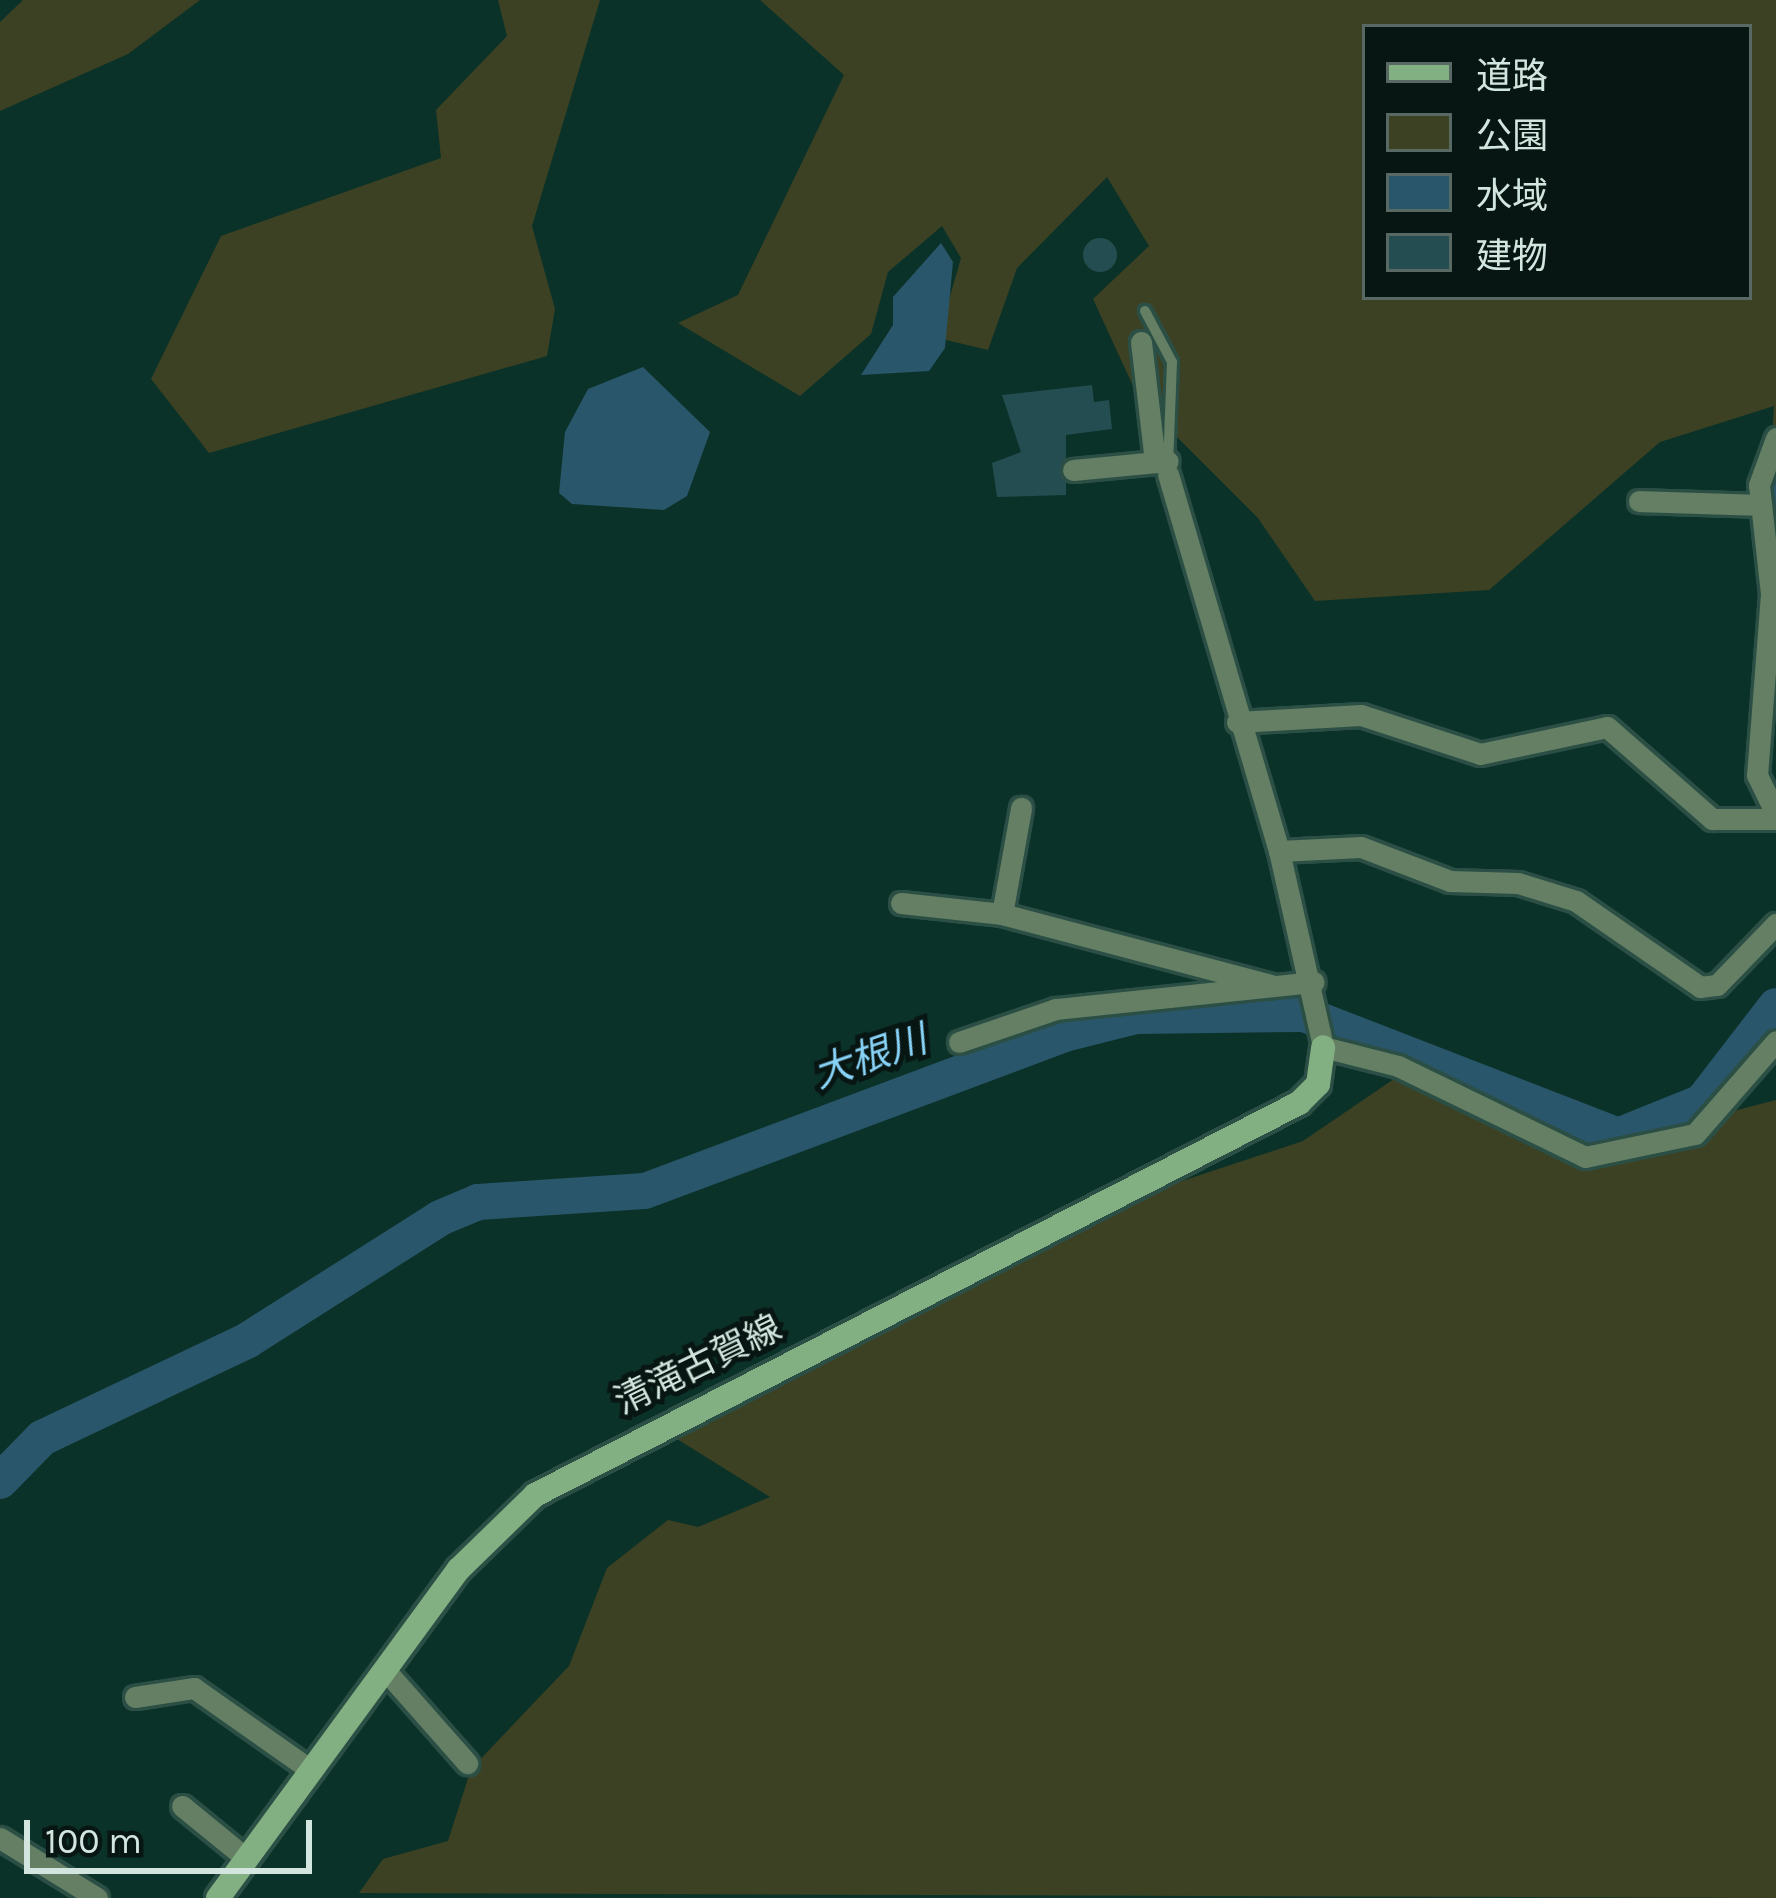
<!DOCTYPE html>
<html>
<head>
<meta charset="utf-8">
<style>
	body { margin:0 }
	#map { position:relative; width:1776px; height:1898px; overflow:hidden; background:#0b3228; font-family:Karla,"Noto Sans JP",sans-serif }
	div>[style] { position:absolute }
	.green>* { inset:0; background:#3d4123 }
	.water>* { inset:0; background:#2a566b }
	.stream>* { height:6px; margin:-3px; padding:0 3px; transform-origin:3px; border-radius:3px; background:#2a566b }
	.river>* { height:36px; margin:-18px; padding:0 18px; transform-origin:18px; border-radius:18px; background:#2a566b }
	.building>* { inset:0; background:#234d50 }
	.round { border-radius:50% }
	.roads { filter:drop-shadow(3px 0 #2b4f45) drop-shadow(-3px 0 #2b4f45) drop-shadow(0 3px #2b4f45) drop-shadow(0 -3px #2b4f45) }
	.lane>* { height:10px; margin:-5px; padding:0 5px; transform-origin:5px; border-radius:5px; background:#647f63 }
	.street>* { height:21px; margin:-10.5px; padding:0 10.5px; transform-origin:10.5px; border-radius:10.5px; background:#647f63 }
	.secondary>* { height:24px; margin:-12px; padding:0 12px; transform-origin:12px; border-radius:12px; background:#83b082 }
	span { translate:-50% -50%; white-space:nowrap; text-align:center; line-height:1.15; -webkit-text-stroke:10px #071612; paint-order:stroke }
	.street-label { font-size:36px; color:#d2e6df }
	.water-label { font-size:39px; color:#89d3f8; font-style:italic }
	.legend { position:absolute; left:1362px; top:24px; width:390px; height:276px; box-sizing:border-box; background:#071612; border:3px solid #586964; margin:0; padding:15px 21px; list-style:none; font-size:36px; color:#d2e6df }
	.legend li { display:flex; align-items:center; gap:24px; height:60px }
	.legend b { width:60px; border:3px solid #586964 }
	.scale { position:absolute; left:24px; top:1820px; width:288px; height:54px; box-sizing:border-box; border:6px solid #d2e6df; border-top:0; padding-left:15px; font-size:36px; line-height:42px; white-space:nowrap; color:#d2e6df; -webkit-text-stroke:9px #071612; paint-order:stroke }
</style>
</head>
<body>
<div id="map">
	<div class="green">
		<div style="clip-path:polygon(23px 0,200px 0,128px 54px,0 111px,0 22px)"></div>
		<div style="clip-path:polygon(498px 0,600px 0,532px 226px,555px 309px,547px 356px,209px 453px,151px 379px,221px 236px,441px 158px,436px 110px,507px 36px)"></div>
		<div style="clip-path:polygon(evenodd,760px 0,1776px 0,1776px 607px,1762px 597px,1774px 406px,1660px 442px,1489px 590px,1315px 601px,1258px 518px,1139px 399px,1093px 299px,1149px 246px,1107px 177px,1017px 268px,988px 350px,938px 338px,961px 258px,942px 226px,888px 272px,871px 334px,800px 396px,678px 323px,738px 295px,844px 75px,760px 0,1365px 27px,1749px 27px,1749px 297px,1365px 297px,1365px 27px)"></div>
		<div style="clip-path:polygon(1416px 1064px,1598px 1146px,1776px 1100px,1776px 1898px,359px 1893px,383px 1859px,448px 1841px,471px 1769px,569px 1666px,607px 1568px,668px 1520px,698px 1527px,770px 1497px,653px 1424px,1167px 1186px,1303px 1141px)"></div>
	</div>
	<div class="water">
		<div style="clip-path:polygon(941px 243px,953px 262px,945px 348px,929px 371px,861px 375px,893px 325px,893px 297px)"></div>
		<div style="clip-path:polygon(643px 367px,710px 432px,687px 496px,664px 510px,572px 504px,559px 493px,565px 432px,588px 389px)"></div>
	</div>
	<div class="stream">
		<div style="left:1772px;top:515px;width:39px;rotate:-84deg"></div>
	</div>
	<div class="river">
		<div style="left:0;top:1481px;width:60px;rotate:-45.7deg"></div>
		<div style="left:42px;top:1438px;width:228px;rotate:-25.4deg"></div>
		<div style="left:248px;top:1340px;width:227px;rotate:-32.4deg"></div>
		<div style="left:440px;top:1218px;width:41px;rotate:-22.8deg"></div>
		<div style="left:478px;top:1202px;width:167px;rotate:-3.8deg"></div>
		<div style="left:645px;top:1191px;width:447px;rotate:-20.5deg"></div>
		<div style="left:1064px;top:1034px;width:74px;rotate:-14deg"></div>
		<div style="left:1136px;top:1016px;width:168px;rotate:-0.7deg"></div>
		<div style="left:1304px;top:1014px;width:337px;rotate:21.2deg"></div>
		<div style="left:1618px;top:1136px;width:91px;rotate:-22deg"></div>
		<div style="left:1702px;top:1102px;width:121px;rotate:-52.4deg"></div>
	</div>
	<div class="building">
		<div class="round" style="left:1083px;top:238px;width:34px;height:34px"></div>
		<div style="clip-path:polygon(1092px 385px,1094px 402px,1109px 400px,1112px 429px,1066px 435px,1066px 495px,997px 497px,992px 463px,1021px 452px,1002px 395px)"></div>
	</div>
	<div class="roads">
		<div class="lane">
			<div style="left:1145px;top:311px;width:58px;rotate:62.1deg"></div>
			<div style="left:1172px;top:362px;width:103px;rotate:92.2deg"></div>
		</div>
		<div class="street">
			<div style="left:1141px;top:342px;width:121px;rotate:83.3deg"></div>
			<div style="left:1776px;top:438px;width:50px;rotate:109.9deg"></div>
			<div style="left:1759px;top:485px;width:110px;rotate:83.7deg"></div>
			<div style="left:1771px;top:594px;width:182px;rotate:94.4deg"></div>
			<div style="left:1757px;top:775px;width:43px;rotate:64deg"></div>
			<div style="left:1073px;top:470px;width:95px;rotate:-5.4deg"></div>
			<div style="left:1168px;top:474px;width:393px;rotate:73.6deg"></div>
			<div style="left:1279px;top:851px;width:201px;rotate:77.3deg"></div>
			<div style="left:1323px;top:1047px;width:77px;rotate:14.2deg"></div>
			<div style="left:1398px;top:1066px;width:208px;rotate:25.9deg"></div>
			<div style="left:1585px;top:1157px;width:112px;rotate:-11.8deg"></div>
			<div style="left:1695px;top:1134px;width:123px;rotate:-48.9deg"></div>
			<div style="left:1639px;top:501px;width:121px;rotate:1.9deg"></div>
			<div style="left:1237px;top:722px;width:124px;rotate:-3.2deg"></div>
			<div style="left:1361px;top:715px;width:125px;rotate:18.1deg"></div>
			<div style="left:1480px;top:754px;width:130px;rotate:-12deg"></div>
			<div style="left:1607px;top:727px;width:140px;rotate:41.2deg"></div>
			<div style="left:1712px;top:819px;width:64px"></div>
			<div style="left:1279px;top:851px;width:82px;rotate:-2.8deg"></div>
			<div style="left:1361px;top:847px;width:95px;rotate:20.9deg"></div>
			<div style="left:1450px;top:881px;width:68px;rotate:1.7deg"></div>
			<div style="left:1518px;top:883px;width:61px;rotate:17.2deg"></div>
			<div style="left:1576px;top:901px;width:151px;rotate:34.7deg"></div>
			<div style="left:1700px;top:987px;width:17px;rotate:-7deg"></div>
			<div style="left:1717px;top:985px;width:85px;rotate:-46deg"></div>
			<div style="left:901px;top:903px;width:102px;rotate:6.2deg"></div>
			<div style="left:1002px;top:914px;width:278px;rotate:14.8deg"></div>
			<div style="left:1002px;top:914px;width:108px;rotate:-79.8deg"></div>
			<div style="left:959px;top:1042px;width:102px;rotate:-18.8deg"></div>
			<div style="left:1056px;top:1009px;width:259px;rotate:-6deg"></div>
			<div style="left:386px;top:1671px;width:123px;rotate:48.6deg"></div>
			<div style="left:135px;top:1697px;width:60px;rotate:-8.7deg"></div>
			<div style="left:194px;top:1688px;width:144px;rotate:35.1deg"></div>
			<div style="left:182px;top:1806px;width:84px;rotate:39.2deg"></div>
			<div style="left:0;top:1838px;width:114px;rotate:31.7deg"></div>
		</div>
		<div class="secondary">
			<div style="left:218px;top:1898px;width:408px;rotate:-53.8deg"></div>
			<div style="left:459px;top:1569px;width:106px;rotate:-44.2deg"></div>
			<div style="left:535px;top:1495px;width:859px;rotate:-27.16deg"></div>
			<div style="left:1299px;top:1103px;width:27px;rotate:-45deg"></div>
			<div style="left:1318px;top:1084px;width:37px;rotate:-82deg"></div>
		</div>
	</div>
	<div class="street-label">
		<span style="left:698px;top:1365px;rotate:-26deg">清滝古賀線</span>
	</div>
	<div class="water-label">
		<span style="left:870px;top:1057px;rotate:-19deg">大根川</span>
	</div>
	<ul class="legend">
	<li><b style="height:15px;background:#83b082"></b>道路</li>
	<li><b style="height:33px;background:#3d4123"></b>公園</li>
	<li><b style="height:33px;background:#2a566b"></b>水域</li>
	<li><b style="height:33px;background:#234d50"></b>建物</li>
	</ul>
	<div class="scale">100 m</div>
</div>
</body>
</html>
